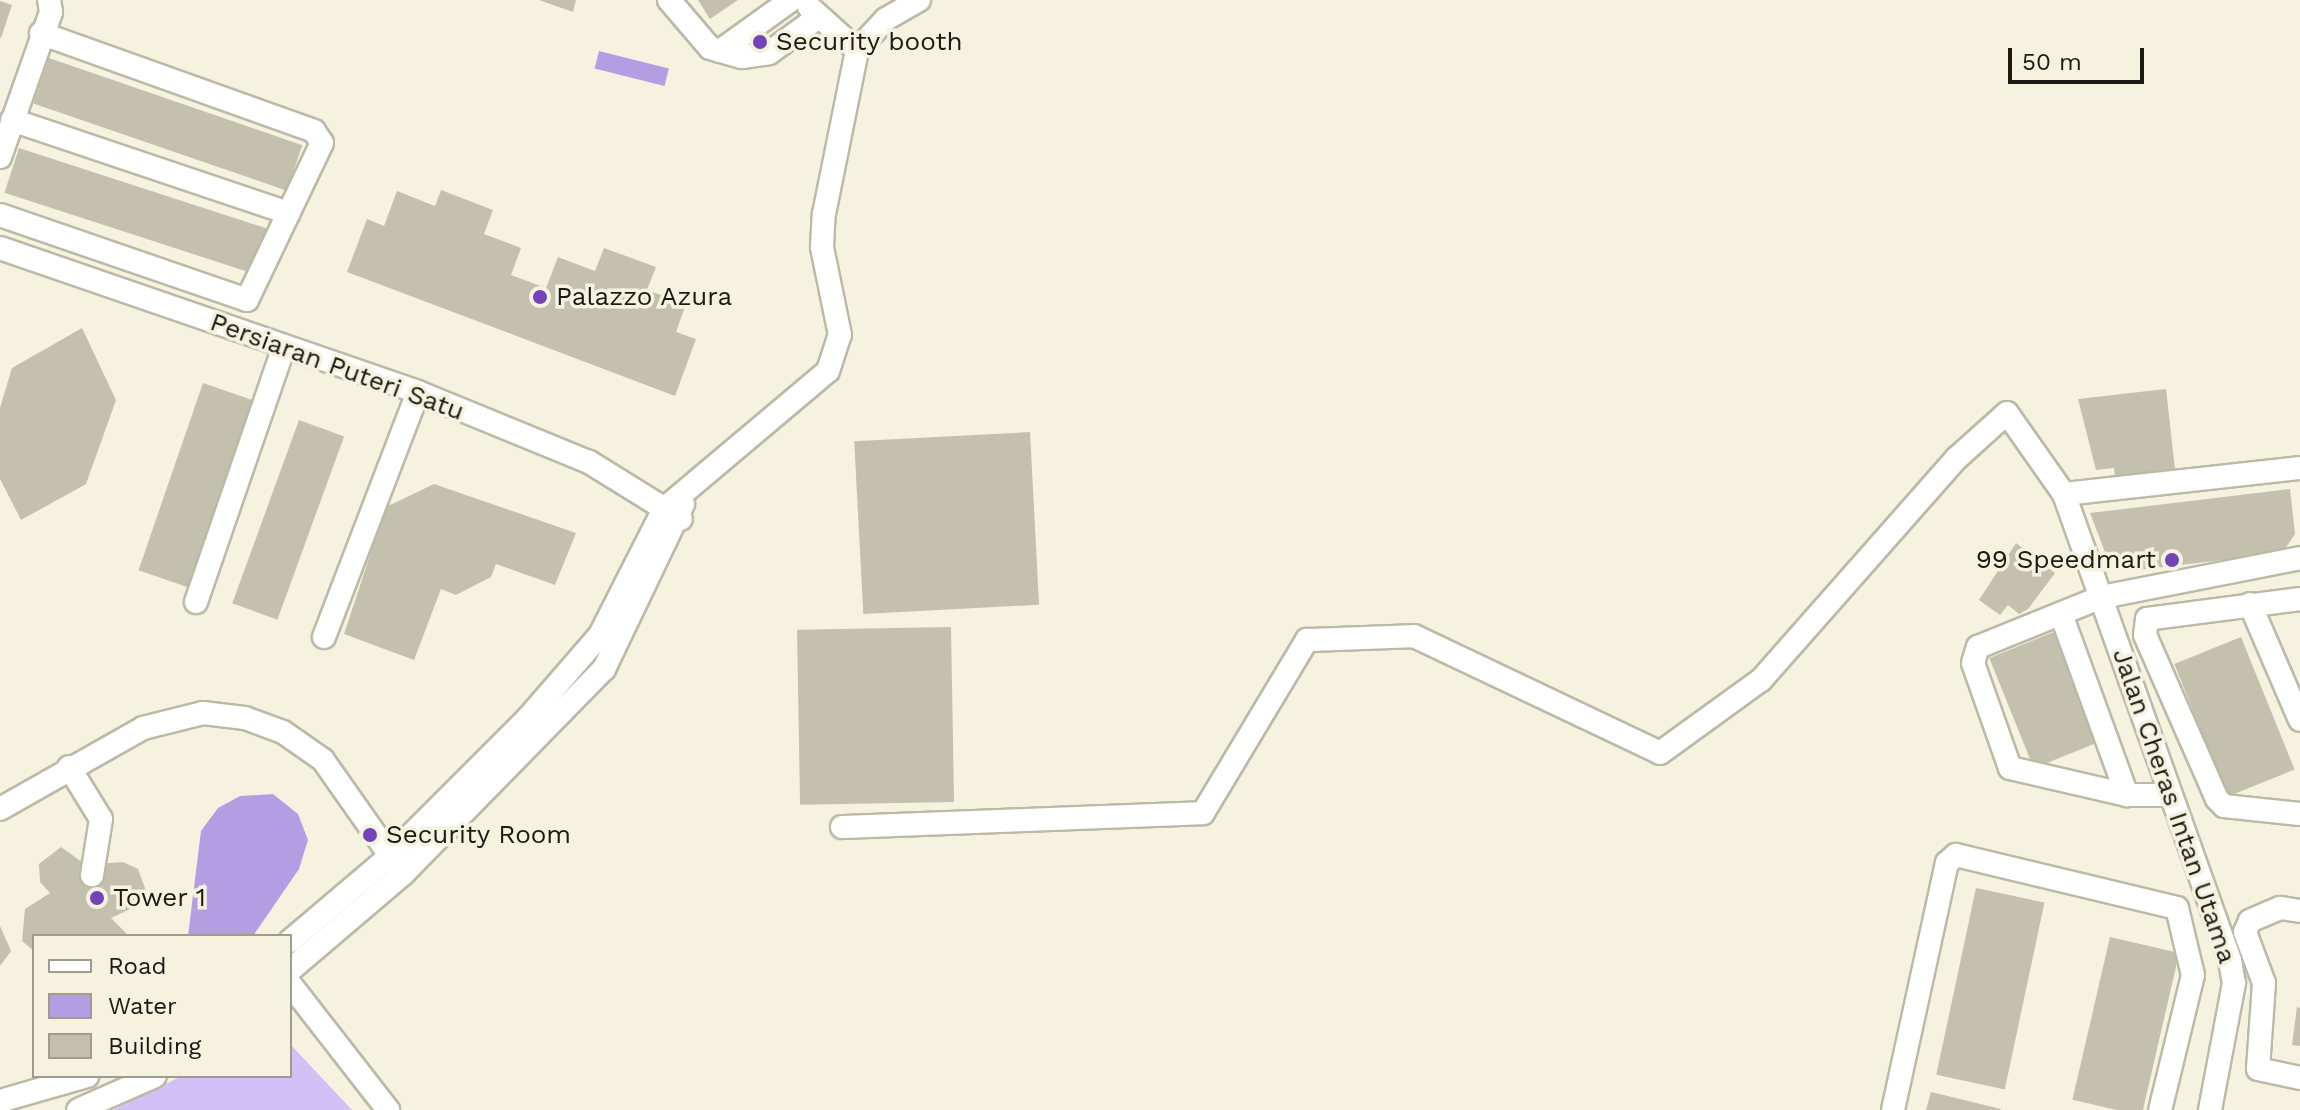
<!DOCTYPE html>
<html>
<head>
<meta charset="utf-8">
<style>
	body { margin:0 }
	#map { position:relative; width:2300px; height:1110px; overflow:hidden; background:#f5f2e0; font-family:"Work Sans",sans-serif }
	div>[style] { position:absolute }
	.green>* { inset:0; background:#d1c1f6 }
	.water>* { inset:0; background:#b49ee3; transform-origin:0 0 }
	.building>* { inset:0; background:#c3c0ae; transform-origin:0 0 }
	.roads { filter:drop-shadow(2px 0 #bcb9a7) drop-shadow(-2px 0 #bcb9a7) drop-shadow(0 2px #bcb9a7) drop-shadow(0 -2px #bcb9a7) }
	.minor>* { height:22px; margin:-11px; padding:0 11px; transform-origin:11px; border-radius:11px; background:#fff }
	.dots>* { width:22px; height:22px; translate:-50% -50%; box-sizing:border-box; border:4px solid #f5f2e0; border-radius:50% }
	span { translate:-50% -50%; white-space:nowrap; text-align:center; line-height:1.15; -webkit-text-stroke:7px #f5f2e0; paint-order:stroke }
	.poi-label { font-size:26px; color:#1b1a13 }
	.left { translate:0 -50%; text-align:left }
	.right { translate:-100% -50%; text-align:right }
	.street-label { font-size:26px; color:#1b1a13 }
	.legend { position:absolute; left:32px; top:934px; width:260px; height:144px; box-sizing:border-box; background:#f5f2e0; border:2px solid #9e9c8e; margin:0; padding:10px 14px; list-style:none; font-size:24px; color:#1b1a13 }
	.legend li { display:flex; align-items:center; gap:16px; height:40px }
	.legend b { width:40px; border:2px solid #9e9c8e }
	.scale { position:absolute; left:2008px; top:48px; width:136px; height:36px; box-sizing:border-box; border:4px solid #1b1a13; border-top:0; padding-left:10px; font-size:24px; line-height:28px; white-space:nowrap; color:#1b1a13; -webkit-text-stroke:6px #f5f2e0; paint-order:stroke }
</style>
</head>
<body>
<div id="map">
	<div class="green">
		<div style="clip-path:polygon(290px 1044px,352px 1110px,113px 1110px,182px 1076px,290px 1076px)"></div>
	</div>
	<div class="water">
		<div style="left:599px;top:51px;width:72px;height:18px;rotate:14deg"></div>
		<div style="clip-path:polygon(273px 794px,298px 814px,308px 840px,299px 869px,253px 936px,188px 936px,201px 831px,218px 808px,240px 796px)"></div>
	</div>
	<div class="building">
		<div style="clip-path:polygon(539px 0,576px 0,573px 12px)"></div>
		<div style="clip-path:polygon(698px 0,738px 0,710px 19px)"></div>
		<div style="clip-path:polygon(0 1px,12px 5px,1px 38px,0 37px)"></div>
		<div style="left:49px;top:58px;width:268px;height:48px;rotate:19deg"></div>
		<div style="left:19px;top:148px;width:268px;height:47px;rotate:18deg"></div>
		<div style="clip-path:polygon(441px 190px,493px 210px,484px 234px,521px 248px,511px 275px,546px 288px,558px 257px,595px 271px,604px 248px,656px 267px,647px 290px,686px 304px,676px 332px,696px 339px,675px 396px,347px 272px,367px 219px,384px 226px,397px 191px,435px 206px)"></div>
		<div style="clip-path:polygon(82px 328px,116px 400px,86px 484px,21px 520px,0 479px,0 408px,12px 368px)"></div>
		<div style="left:203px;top:383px;width:52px;height:198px;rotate:19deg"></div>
		<div style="clip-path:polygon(2166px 389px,2176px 478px,2116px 485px,2114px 468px,2096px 470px,2078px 399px)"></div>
		<div style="left:299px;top:420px;width:48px;height:195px;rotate:20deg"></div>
		<div style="left:1030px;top:432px;width:173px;height:176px;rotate:87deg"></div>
		<div style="clip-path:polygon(434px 484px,576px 533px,555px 585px,496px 564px,491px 577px,456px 595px,441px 589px,414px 660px,344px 634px,386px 507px)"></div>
		<div style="clip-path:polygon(2290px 489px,2295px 534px,2282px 553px,2129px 571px,2108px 560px,2090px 513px)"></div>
		<div style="clip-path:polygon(2016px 543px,2055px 573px,2028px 609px,2019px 614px,2008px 605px,2000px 615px,1979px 600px)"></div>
		<div style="left:951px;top:627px;width:175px;height:154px;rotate:89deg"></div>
		<div style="left:2056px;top:631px;width:119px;height:72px;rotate:68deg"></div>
		<div style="left:2241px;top:637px;width:143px;height:72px;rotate:68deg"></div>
		<div style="clip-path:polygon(61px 847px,86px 865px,123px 862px,138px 869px,146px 891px,141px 904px,111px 918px,129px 936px,34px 936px,34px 951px,22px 941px,25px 909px,50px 893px,40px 882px,39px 864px)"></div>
		<div style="left:1976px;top:888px;width:70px;height:191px;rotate:12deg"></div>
		<div style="clip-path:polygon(0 926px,11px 951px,0 966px)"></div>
		<div style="left:2110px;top:937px;width:71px;height:167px;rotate:13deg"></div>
		<div style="clip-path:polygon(2297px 1007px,2300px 1008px,2300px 1046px,2292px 1045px)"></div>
		<div style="clip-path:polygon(1931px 1092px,2001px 1109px,2001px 1110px,1926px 1110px)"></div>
	</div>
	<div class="roads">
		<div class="minor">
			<div style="left:669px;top:0;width:63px;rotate:49.5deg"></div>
			<div style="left:710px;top:48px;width:33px;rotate:16deg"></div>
			<div style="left:742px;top:57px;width:27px;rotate:-8deg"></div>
			<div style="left:769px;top:53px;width:59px;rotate:-36.1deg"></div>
			<div style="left:809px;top:7px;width:64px;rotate:41.9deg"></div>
			<div style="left:720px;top:51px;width:87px;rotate:-35.7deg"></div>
			<div style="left:12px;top:120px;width:292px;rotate:18.6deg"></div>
			<div style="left:0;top:157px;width:154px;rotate:-70.6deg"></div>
			<div style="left:51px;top:12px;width:12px;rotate:-99deg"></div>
			<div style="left:0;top:215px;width:261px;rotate:19deg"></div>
			<div style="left:247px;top:300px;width:174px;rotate:-64.5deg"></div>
			<div style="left:322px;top:143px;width:14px;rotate:-124deg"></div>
			<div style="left:314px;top:131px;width:290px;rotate:-160.3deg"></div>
			<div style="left:0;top:248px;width:442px;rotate:19deg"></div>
			<div style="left:418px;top:392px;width:185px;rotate:22.3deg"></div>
			<div style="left:589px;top:462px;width:108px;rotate:31.8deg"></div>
			<div style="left:2064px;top:494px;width:237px;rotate:-6.3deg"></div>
			<div style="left:2300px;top:599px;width:154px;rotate:172.6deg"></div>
			<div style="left:2147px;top:619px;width:16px;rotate:97deg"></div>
			<div style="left:2145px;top:635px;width:179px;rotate:66.3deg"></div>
			<div style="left:2217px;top:799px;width:10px;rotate:45deg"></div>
			<div style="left:2224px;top:806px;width:76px;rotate:6deg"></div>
			<div style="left:196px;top:602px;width:270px;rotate:-71deg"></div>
			<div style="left:2250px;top:604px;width:126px;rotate:66.7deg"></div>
			<div style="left:2061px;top:614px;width:193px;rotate:70deg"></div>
			<div style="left:324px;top:637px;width:262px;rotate:-69deg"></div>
			<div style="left:69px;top:767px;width:61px;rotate:58.4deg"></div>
			<div style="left:101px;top:819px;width:57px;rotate:99.1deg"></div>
			<div style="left:2170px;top:795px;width:43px;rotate:180deg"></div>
			<div style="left:2127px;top:795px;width:120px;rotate:-167deg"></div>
			<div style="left:2010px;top:768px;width:111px;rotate:-109.4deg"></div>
			<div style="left:1973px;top:663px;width:17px;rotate:-73deg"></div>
			<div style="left:1978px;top:647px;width:134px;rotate:-22deg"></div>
			<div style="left:2102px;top:597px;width:202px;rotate:-11.1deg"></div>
			<div style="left:0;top:809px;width:164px;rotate:-29.5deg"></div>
			<div style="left:143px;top:728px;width:62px;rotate:-14deg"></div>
			<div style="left:203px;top:713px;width:42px;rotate:6.8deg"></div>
			<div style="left:245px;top:718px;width:40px;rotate:20.2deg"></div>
			<div style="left:283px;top:732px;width:49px;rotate:35deg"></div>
			<div style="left:323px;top:760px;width:132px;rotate:54.9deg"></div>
			<div style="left:842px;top:827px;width:361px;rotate:-2.2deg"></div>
			<div style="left:1203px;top:813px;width:202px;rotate:-59deg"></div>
			<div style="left:1307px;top:640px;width:107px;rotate:-2.1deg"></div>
			<div style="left:1414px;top:636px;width:272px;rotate:25.4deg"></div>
			<div style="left:1660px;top:753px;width:125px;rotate:-35.9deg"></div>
			<div style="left:1761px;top:680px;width:296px;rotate:-48.6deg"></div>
			<div style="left:1957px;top:458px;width:67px;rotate:-42deg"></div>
			<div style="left:2007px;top:413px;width:99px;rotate:54.9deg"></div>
			<div style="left:2064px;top:494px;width:496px;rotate:70.4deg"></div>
			<div style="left:2230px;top:961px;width:22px;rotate:80deg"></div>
			<div style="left:2234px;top:983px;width:129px;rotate:100.7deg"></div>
			<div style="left:2300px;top:911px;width:20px;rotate:-171deg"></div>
			<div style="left:2280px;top:908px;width:33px;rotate:157deg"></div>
			<div style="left:2250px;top:921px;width:12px;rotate:114deg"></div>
			<div style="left:2245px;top:932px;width:54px;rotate:69.6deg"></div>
			<div style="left:2264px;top:983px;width:86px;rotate:94deg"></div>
			<div style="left:2258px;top:1069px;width:43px;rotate:12.1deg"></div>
			<div style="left:290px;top:941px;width:128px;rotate:-40.3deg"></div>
			<div style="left:388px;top:858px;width:199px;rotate:-45deg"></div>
			<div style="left:529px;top:717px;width:108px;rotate:-49.1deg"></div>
			<div style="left:600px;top:635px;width:141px;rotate:-63.1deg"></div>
			<div style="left:664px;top:509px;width:214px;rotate:-40.1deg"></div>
			<div style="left:828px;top:371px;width:38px;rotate:-72deg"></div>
			<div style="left:840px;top:335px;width:90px;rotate:-101.6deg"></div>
			<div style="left:822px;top:247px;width:33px;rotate:-87deg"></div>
			<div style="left:824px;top:214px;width:167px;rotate:-78.6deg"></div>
			<div style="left:857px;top:50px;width:42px;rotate:-46.9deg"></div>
			<div style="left:886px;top:19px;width:38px;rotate:-30deg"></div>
			<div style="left:290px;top:970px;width:150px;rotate:-40.4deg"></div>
			<div style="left:404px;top:873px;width:286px;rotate:-45.6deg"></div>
			<div style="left:604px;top:669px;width:183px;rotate:-64.4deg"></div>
			<div style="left:290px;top:984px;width:160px;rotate:52.1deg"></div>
			<div style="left:0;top:1101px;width:91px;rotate:-16deg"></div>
			<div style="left:78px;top:1110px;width:84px;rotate:-23.8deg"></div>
			<div style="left:1893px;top:1110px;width:253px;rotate:-77.7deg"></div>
			<div style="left:1947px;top:863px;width:12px;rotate:-42deg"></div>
			<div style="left:1956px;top:855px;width:227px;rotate:13.5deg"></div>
			<div style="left:2177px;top:908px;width:69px;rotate:76.6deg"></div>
			<div style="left:2193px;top:975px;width:139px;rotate:103.7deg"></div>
		</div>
	</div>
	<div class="dots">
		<div style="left:760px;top:42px;background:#7443ba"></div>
		<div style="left:540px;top:297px;background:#7443ba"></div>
		<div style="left:2172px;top:560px;background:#7443ba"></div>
		<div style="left:370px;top:835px;background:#7443ba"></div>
		<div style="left:97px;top:898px;background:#7443ba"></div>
	</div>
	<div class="poi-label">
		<span class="left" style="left:776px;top:42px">Security booth</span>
		<span class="left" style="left:556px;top:297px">Palazzo Azura</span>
		<span class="right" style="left:2156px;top:560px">99 Speedmart</span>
		<span class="left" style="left:386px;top:835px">Security Room</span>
		<span class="left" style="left:113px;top:898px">Tower 1</span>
	</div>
	<div class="street-label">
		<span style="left:337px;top:367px;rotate:20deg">Persiaran Puteri Satu</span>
		<span style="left:2174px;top:806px;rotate:71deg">Jalan Cheras Intan Utama</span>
	</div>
	<ul class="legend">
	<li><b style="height:10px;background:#fff"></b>Road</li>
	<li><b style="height:22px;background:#b49ee3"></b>Water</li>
	<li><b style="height:22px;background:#c3c0ae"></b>Building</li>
	</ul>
	<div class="scale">50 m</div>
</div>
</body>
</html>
